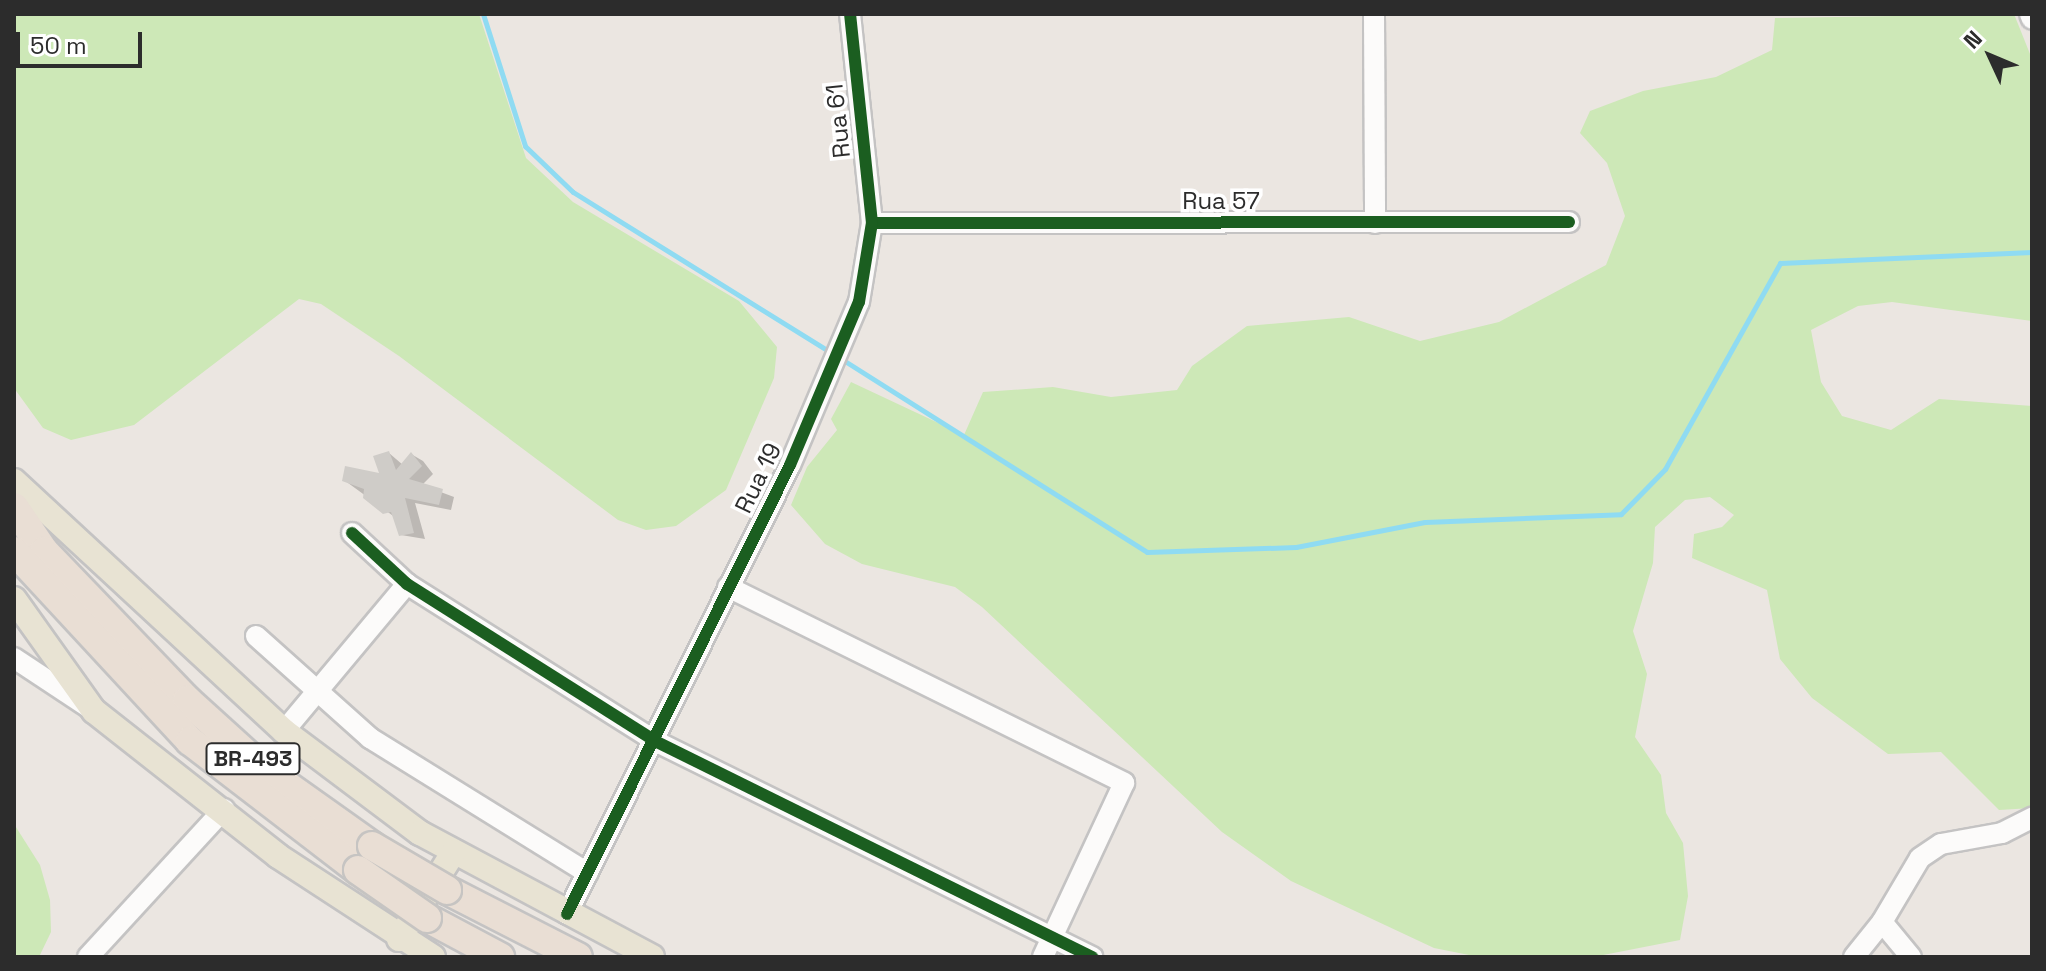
<!DOCTYPE html>
<html>
<head>
<meta charset="utf-8">
<style>
	body { margin:0 }
	#map { position:relative; width:2046px; height:971px; overflow:hidden; background:#ebe6e1; font-family:"Space Grotesk",sans-serif }
	div>[style] { position:absolute }
	.green>* { inset:0; background:#cde8b7 }
	.shadow>* { inset:0; background:#0003 }
	.stream>* { height:5px; margin:-2.5px; padding:0 2.5px; transform-origin:2.5px; border-radius:2.5px; background:#8fdbf2 }
	.building>* { inset:0; background:#cfccc8 }
	.roads { filter:drop-shadow(2px 0 #c4c3c3) drop-shadow(-2px 0 #c4c3c3) drop-shadow(0 2px #c4c3c3) drop-shadow(0 -2px #c4c3c3) }
	.minor>* { height:20px; margin:-10px; padding:0 10px; transform-origin:10px; border-radius:10px; background:#fcfbfa }
	.major>* { height:24px; margin:-12px; padding:0 12px; transform-origin:12px; border-radius:12px; background:#e8e3d3 }
	.highway>* { height:28px; margin:-14px; padding:0 14px; transform-origin:14px; border-radius:14px; background:#e9ded4 }
	.bridges { filter:drop-shadow(2px 0 #c6c4c2) drop-shadow(-2px 0 #c6c4c2) drop-shadow(0 2px #c6c4c2) drop-shadow(0 -2px #c6c4c2) }
	.highway-bridge>* { height:28px; margin:-14px; padding:0 14px; transform-origin:14px; border-radius:14px; background:#e9ded4 }
	.cycleway>* { height:12px; margin:-6px; padding:0 6px; transform-origin:6px; border-radius:6px; background:#1b5e20 }
	span { translate:-50% -50%; white-space:nowrap; text-align:center; line-height:1.15; -webkit-text-stroke:7px #fff; paint-order:stroke }
	.shield-label span { padding:2px 6px; background:#fff; border:2px solid; border-radius:6px; -webkit-text-stroke-width:0 }
	.shield-label { font-size:22px; color:#2c2c2c; font-weight:700 }
	.street-label { font-size:24px; color:#2c2c2c }
	.frame { position:absolute; inset:0; border:16px solid #2c2c2c; pointer-events:none }
	.north { position:absolute; left:1950px; top:16px; width:80px; height:80px; -webkit-text-stroke:6px #fff; paint-order:stroke; rotate:314deg; font-size:22px; font-weight:700; line-height:32px; text-align:center; color:#2c2c2c }
	.north::after { content:''; display:block; margin:auto; width:28px; height:36px; background:#2c2c2c; clip-path:polygon(50% 0,100% 100%,50% 72%,0 100%) }
	.scale { position:absolute; left:16px; top:32px; width:126px; height:36px; box-sizing:border-box; border:4px solid #2c2c2c; border-top:0; padding-left:10px; font-size:24px; line-height:28px; white-space:nowrap; color:#2c2c2c; -webkit-text-stroke:6px #fff; paint-order:stroke }
</style>
</head>
<body>
<div id="map">
	<div class="green">
		<div style="clip-path:polygon(14px 14px,479px 14px,526px 158px,573px 202px,739px 301px,777px 347px,774px 378px,726px 490px,676px 526px,646px 530px,618px 520px,399px 356px,321px 304px,299px 299px,134px 425px,71px 440px,43px 428px,14px 388px)"></div>
		<div style="clip-path:polygon(2014px 14px,2032px 59px,2032px 321px,1892px 302px,1858px 306px,1811px 330px,1821px 382px,1842px 416px,1891px 430px,1939px 399px,2032px 406px,2032px 808px,1999px 810px,1941px 752px,1888px 754px,1812px 698px,1780px 659px,1767px 590px,1692px 558px,1694px 534px,1722px 527px,1734px 515px,1710px 497px,1685px 500px,1655px 527px,1653px 563px,1633px 631px,1647px 674px,1635px 737px,1661px 775px,1666px 813px,1683px 843px,1688px 896px,1680px 940px,1593px 957px,1479px 957px,1434px 948px,1291px 881px,1222px 832px,982px 607px,955px 587px,862px 564px,825px 544px,791px 505px,807px 467px,837px 430px,831px 419px,851px 382px,964px 435px,983px 392px,1053px 387px,1111px 397px,1177px 390px,1192px 366px,1247px 326px,1349px 317px,1420px 341px,1499px 322px,1606px 265px,1625px 216px,1607px 163px,1580px 133px,1590px 111px,1643px 91px,1716px 77px,1772px 50px,1775px 18px)"></div>
		<div style="clip-path:polygon(14px 824px,40px 865px,50px 900px,51px 932px,39px 957px,14px 957px)"></div>
	</div>
	<div class="shadow">
		<div style="clip-path:polygon(389px 453px,403px 465px,411px 454px,423px 461px,433px 474px,422px 485px,454px 497px,451px 510px,415px 503px,425px 539px,401px 535px,396px 518px,344px 480px,382px 476px)"></div>
	</div>
	<div class="stream">
		<div style="left:483px;top:14px;width:139px;rotate:72.3deg"></div>
		<div style="left:525px;top:146px;width:66px;rotate:43.8deg"></div>
		<div style="left:573px;top:192px;width:305px;rotate:31.9deg"></div>
		<div style="left:840px;top:358px;width:363px;rotate:32.3deg"></div>
		<div style="left:1147px;top:552px;width:149px;rotate:-1.9deg"></div>
		<div style="left:1296px;top:547px;width:131px;rotate:-11deg"></div>
		<div style="left:1425px;top:522px;width:196px;rotate:-2.3deg"></div>
		<div style="left:1621px;top:514px;width:63px;rotate:-45.6deg"></div>
		<div style="left:1665px;top:469px;width:236px;rotate:-60.8deg"></div>
		<div style="left:1780px;top:263px;width:252px;rotate:-2.5deg"></div>
	</div>
	<div class="building">
		<div style="clip-path:polygon(389px 451px,396px 470px,411px 452px,422px 466px,409px 479px,443px 489px,439px 505px,405px 498px,414px 533px,399px 536px,391px 512px,383px 514px,363px 498px,364px 489px,342px 481px,345px 466px,379px 473px,373px 456px)"></div>
	</div>
	<div class="roads">
		<div class="minor">
			<div style="left:1374px;top:14px;width:209px;rotate:89.7deg"></div>
			<div style="left:2030px;top:14px;width:5px;rotate:68deg"></div>
			<div style="left:872px;top:223px;width:697px;rotate:-0.08deg"></div>
			<div style="left:352px;top:533px;width:75px;rotate:42.8deg"></div>
			<div style="left:407px;top:584px;width:294px;rotate:32.3deg"></div>
			<div style="left:655px;top:741px;width:488px;rotate:26.3deg"></div>
			<div style="left:728px;top:587px;width:442px;rotate:26.3deg"></div>
			<div style="left:1124px;top:783px;width:192px;rotate:115deg"></div>
			<div style="left:256px;top:636px;width:153px;rotate:41.8deg"></div>
			<div style="left:370px;top:738px;width:256px;rotate:31.8deg"></div>
			<div style="left:14px;top:658px;width:96px;rotate:33.5deg"></div>
			<div style="left:284px;top:731px;width:192px;rotate:-50.1deg"></div>
			<div style="left:567px;top:914px;width:501px;rotate:-63.59deg"></div>
			<div style="left:790px;top:465px;width:177px;rotate:-67.1deg"></div>
			<div style="left:859px;top:302px;width:80px;rotate:-80.7deg"></div>
			<div style="left:872px;top:223px;width:210px;rotate:-96deg"></div>
			<div style="left:88px;top:957px;width:201px;rotate:-47.4deg"></div>
			<div style="left:1854px;top:957px;width:45px;rotate:-51.3deg"></div>
			<div style="left:1911px;top:957px;width:45px;rotate:-129.6deg"></div>
			<div style="left:1882px;top:922px;width:74px;rotate:-59.3deg"></div>
			<div style="left:1920px;top:858px;width:25px;rotate:-34deg"></div>
			<div style="left:1941px;top:844px;width:62px;rotate:-10.2deg"></div>
			<div style="left:2002px;top:833px;width:34px;rotate:-27deg"></div>
		</div>
		<div class="major">
			<div style="left:14px;top:481px;width:368px;rotate:42.8deg"></div>
			<div style="left:284px;top:731px;width:170px;rotate:36.9deg"></div>
			<div style="left:420px;top:833px;width:263px;rotate:28.1deg"></div>
			<div style="left:14px;top:599px;width:138px;rotate:54.5deg"></div>
			<div style="left:94px;top:711px;width:234px;rotate:38.2deg"></div>
			<div style="left:278px;top:856px;width:185px;rotate:33.1deg"></div>
			<div style="left:399px;top:939px;width:102px;rotate:-57.9deg"></div>
		</div>
		<div class="highway">
			<div style="left:14px;top:507px;width:53px;rotate:55.7deg"></div>
			<div style="left:44px;top:551px;width:207px;rotate:46.2deg"></div>
			<div style="left:187px;top:700px;width:100px;rotate:42.2deg"></div>
			<div style="left:261px;top:767px;width:136px;rotate:35.4deg"></div>
			<div style="left:14px;top:551px;width:259px;rotate:47.2deg"></div>
			<div style="left:190px;top:741px;width:212px;rotate:37.5deg"></div>
			<div style="left:447px;top:890px;width:147px;rotate:27.1deg"></div>
			<div style="left:427px;top:918px;width:83px;rotate:28.1deg"></div>
		</div>
	</div>
	<div class="bridges">
		<div class="highway-bridge">
			<div style="left:372px;top:846px;width:87px;rotate:30.4deg"></div>
			<div style="left:358px;top:870px;width:84px;rotate:34.8deg"></div>
		</div>
	</div>
	<div class="cycleway">
		<div style="left:872px;top:223px;width:697px;rotate:-0.08deg"></div>
		<div style="left:352px;top:533px;width:75px;rotate:42.8deg"></div>
		<div style="left:407px;top:584px;width:294px;rotate:32.3deg"></div>
		<div style="left:655px;top:741px;width:488px;rotate:26.3deg"></div>
		<div style="left:567px;top:914px;width:501px;rotate:-63.59deg"></div>
		<div style="left:790px;top:465px;width:177px;rotate:-67.1deg"></div>
		<div style="left:859px;top:302px;width:80px;rotate:-80.7deg"></div>
		<div style="left:872px;top:223px;width:210px;rotate:-96deg"></div>
	</div>
	<div class="shield-label">
		<span style="left:253px;top:759px">BR-493</span>
	</div>
	<div class="street-label">
		<span style="left:838px;top:121px;rotate:-96deg">Rua 61</span>
		<span style="left:1221px;top:201px">Rua 57</span>
		<span style="left:758px;top:478px;rotate:-64deg">Rua 19</span>
	</div>
	<div class="frame"></div>
	<div class="north">N</div>
	<div class="scale">50 m</div>
</div>
</body>
</html>
